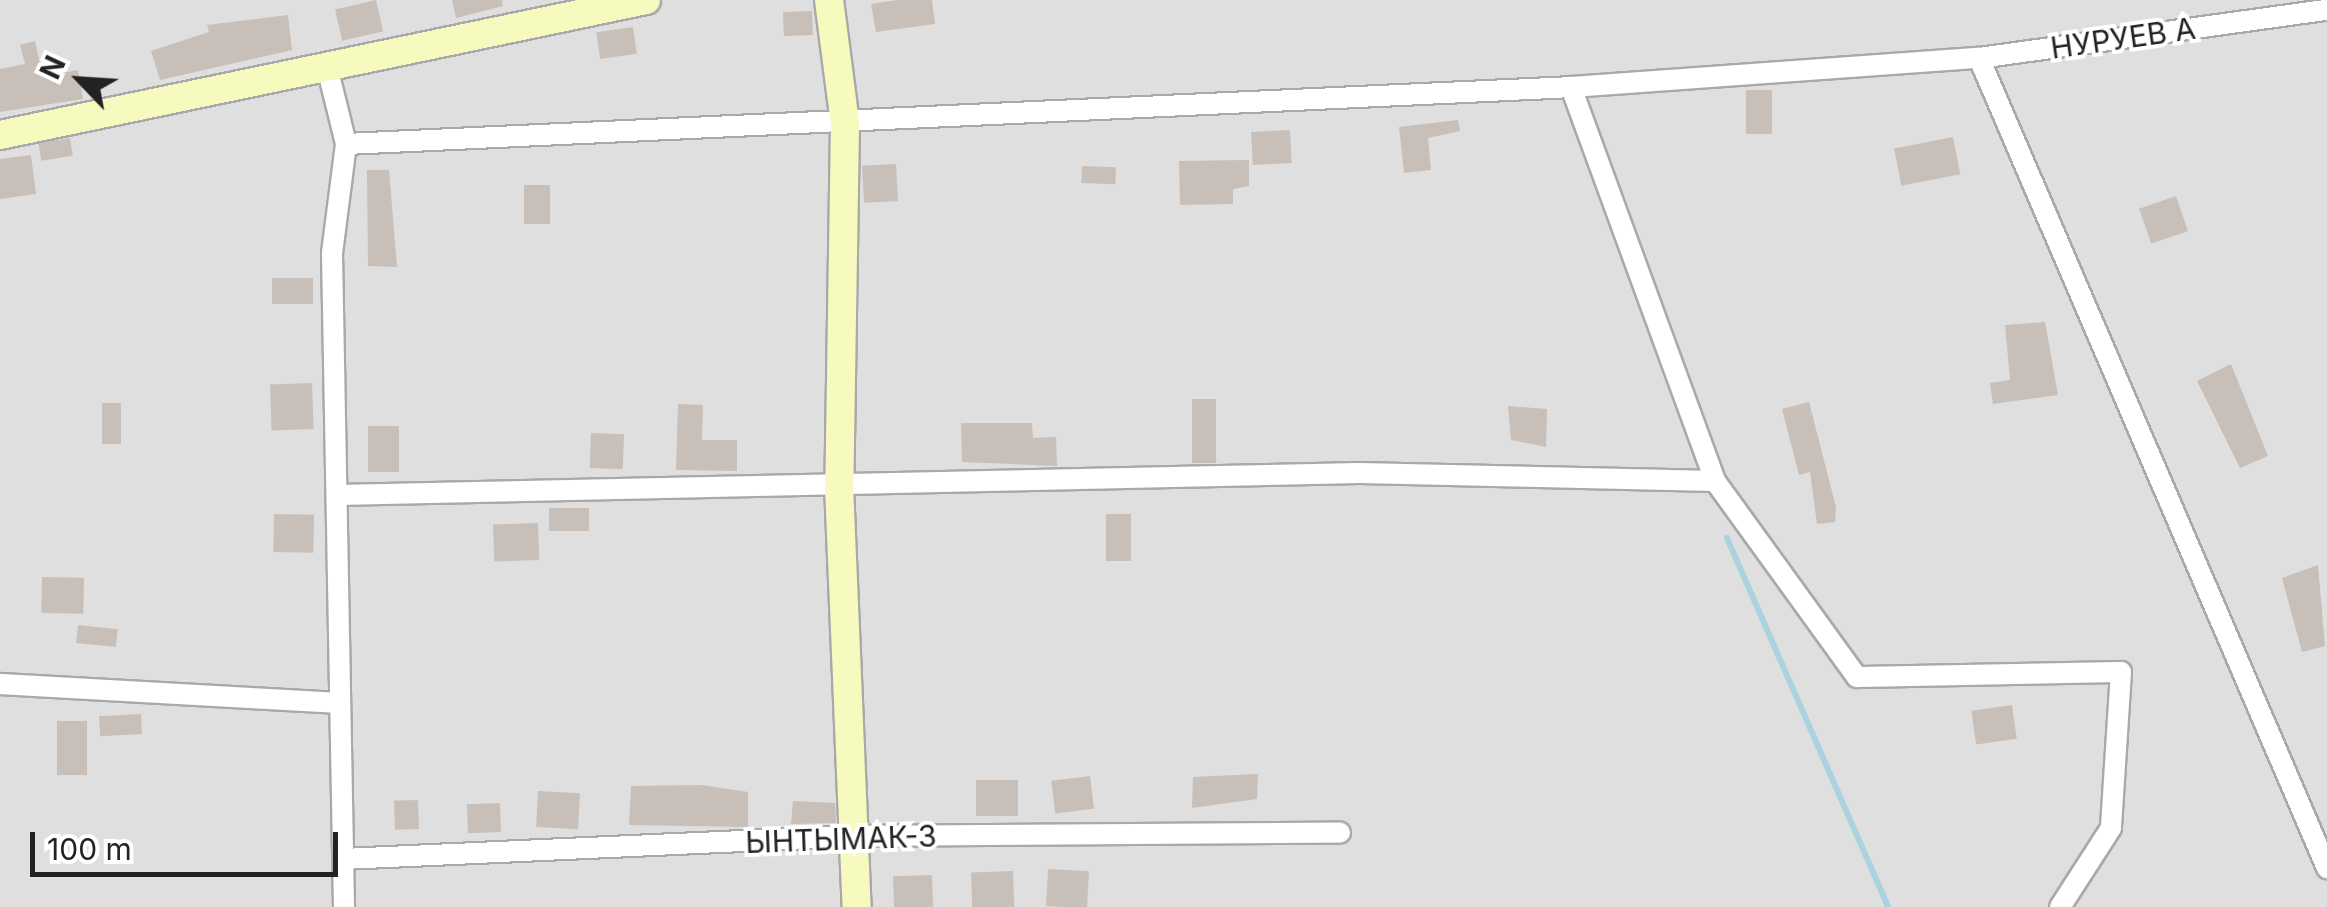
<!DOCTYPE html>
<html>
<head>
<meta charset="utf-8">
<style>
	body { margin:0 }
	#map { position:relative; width:2327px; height:907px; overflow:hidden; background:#f2efe9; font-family:Inter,sans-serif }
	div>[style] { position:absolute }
	.residential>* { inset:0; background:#e0dfdf; transform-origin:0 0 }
	.stream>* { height:6px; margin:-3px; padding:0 3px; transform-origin:3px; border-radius:3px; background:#aad3df }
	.building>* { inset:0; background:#c7bfb8; transform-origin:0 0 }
	.roads { filter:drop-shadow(2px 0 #a9a9a9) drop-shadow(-2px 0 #a9a9a9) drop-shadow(0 2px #a9a9a9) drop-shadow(0 -2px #a9a9a9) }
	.street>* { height:20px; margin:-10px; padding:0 10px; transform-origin:10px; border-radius:10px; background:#fff }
	.secondary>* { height:28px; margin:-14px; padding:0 14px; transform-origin:14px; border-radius:14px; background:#f7fabf }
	span { translate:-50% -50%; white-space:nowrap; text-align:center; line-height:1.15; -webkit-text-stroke:8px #fff; paint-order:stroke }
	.street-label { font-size:30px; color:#222 }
	.north { position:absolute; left:30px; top:30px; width:100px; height:100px; -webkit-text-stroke:8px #fff; paint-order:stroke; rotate:295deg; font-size:28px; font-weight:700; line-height:40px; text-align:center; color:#222 }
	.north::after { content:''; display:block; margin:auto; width:35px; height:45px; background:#222; clip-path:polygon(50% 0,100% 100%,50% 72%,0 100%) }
	.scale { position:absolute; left:30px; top:832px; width:308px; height:45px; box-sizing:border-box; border:5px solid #222; border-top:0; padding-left:12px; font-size:30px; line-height:35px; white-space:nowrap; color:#222; -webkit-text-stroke:8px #fff; paint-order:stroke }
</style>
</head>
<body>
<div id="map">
	<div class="residential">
		<div style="left:0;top:0;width:2327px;height:907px"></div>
	</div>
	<div class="stream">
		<div style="left:1727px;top:538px;width:403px;rotate:66.4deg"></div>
	</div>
	<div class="building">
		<div style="left:376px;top:0;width:32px;height:42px;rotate:77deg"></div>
		<div style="clip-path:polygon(452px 0,502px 0,503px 6px,456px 18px)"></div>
		<div style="clip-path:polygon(897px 0,932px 0,935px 24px,876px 32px,871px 4px)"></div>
		<div style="left:812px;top:11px;width:24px;height:29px;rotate:88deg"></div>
		<div style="clip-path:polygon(288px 15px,292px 50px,160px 80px,151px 51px,209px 32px,207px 25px)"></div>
		<div style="left:633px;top:27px;width:27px;height:37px;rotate:82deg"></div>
		<div style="clip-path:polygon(35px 41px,43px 77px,78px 70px,83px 99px,0 112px,0 69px,25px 64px,20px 45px)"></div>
		<div style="left:1746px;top:90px;width:26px;height:44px"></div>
		<div style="clip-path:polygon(1458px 120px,1460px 131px,1428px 138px,1431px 170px,1404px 173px,1399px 127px)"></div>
		<div style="left:1290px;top:130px;width:33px;height:39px;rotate:87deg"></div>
		<div style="left:1953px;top:137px;width:38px;height:60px;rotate:79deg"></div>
		<div style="left:70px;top:138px;width:18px;height:32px;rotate:81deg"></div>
		<div style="clip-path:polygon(31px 155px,36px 194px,0 199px,0 159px)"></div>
		<div style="clip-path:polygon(1249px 160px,1249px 186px,1233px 189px,1233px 204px,1180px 205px,1179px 161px)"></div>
		<div style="left:896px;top:164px;width:37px;height:34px;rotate:87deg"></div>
		<div style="left:1082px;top:166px;width:34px;height:17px;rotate:2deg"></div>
		<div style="clip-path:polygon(367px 170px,389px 170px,397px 267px,368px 266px)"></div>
		<div style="left:524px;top:185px;width:26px;height:39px"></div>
		<div style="left:2176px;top:196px;width:37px;height:39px;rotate:71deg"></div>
		<div style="left:313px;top:278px;width:26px;height:41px;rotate:90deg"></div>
		<div style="clip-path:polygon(2045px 322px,2058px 395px,1993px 404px,1990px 383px,2010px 380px,2005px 325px)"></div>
		<div style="clip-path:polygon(2231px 364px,2268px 456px,2240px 468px,2197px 381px)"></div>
		<div style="left:312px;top:383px;width:46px;height:42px;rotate:88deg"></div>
		<div style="left:1192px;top:399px;width:24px;height:64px"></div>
		<div style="clip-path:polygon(1809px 402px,1836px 507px,1835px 522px,1817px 524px,1810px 472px,1799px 475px,1782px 409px)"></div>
		<div style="left:102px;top:403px;width:19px;height:41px"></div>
		<div style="clip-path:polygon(678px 404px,703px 405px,702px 440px,737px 440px,737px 471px,676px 470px)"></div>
		<div style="clip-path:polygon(1508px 406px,1547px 409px,1546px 447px,1511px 440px)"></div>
		<div style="clip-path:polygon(961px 423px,1032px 423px,1033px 438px,1056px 437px,1057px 466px,962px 462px)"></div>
		<div style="left:368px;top:426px;width:31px;height:46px"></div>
		<div style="left:591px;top:433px;width:33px;height:35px;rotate:2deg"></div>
		<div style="left:589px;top:508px;width:23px;height:40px;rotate:90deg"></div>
		<div style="left:274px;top:514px;width:40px;height:38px;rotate:1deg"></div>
		<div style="left:1106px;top:514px;width:25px;height:47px"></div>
		<div style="left:538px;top:523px;width:37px;height:45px;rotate:88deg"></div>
		<div style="clip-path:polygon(2318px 565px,2325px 646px,2302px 652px,2282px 578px)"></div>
		<div style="left:42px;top:577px;width:42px;height:36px;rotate:1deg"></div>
		<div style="left:78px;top:625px;width:40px;height:18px;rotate:6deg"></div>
		<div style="left:2012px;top:705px;width:34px;height:41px;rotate:82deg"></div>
		<div style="left:141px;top:714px;width:20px;height:42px;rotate:87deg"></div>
		<div style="left:57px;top:721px;width:30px;height:54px"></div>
		<div style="clip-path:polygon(1258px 774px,1257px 799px,1192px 808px,1193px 777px)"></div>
		<div style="left:1090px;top:776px;width:33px;height:39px;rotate:83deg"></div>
		<div style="left:976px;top:780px;width:42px;height:36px"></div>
		<div style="clip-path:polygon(701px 785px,748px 792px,748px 827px,629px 825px,631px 786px)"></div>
		<div style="left:538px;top:791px;width:42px;height:36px;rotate:3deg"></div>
		<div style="left:418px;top:800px;width:29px;height:24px;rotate:88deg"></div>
		<div style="clip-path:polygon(793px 801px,835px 803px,836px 823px,791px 824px)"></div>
		<div style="left:500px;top:803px;width:29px;height:33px;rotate:88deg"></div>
		<div style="left:1048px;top:869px;width:41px;height:37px;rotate:3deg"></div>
		<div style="left:1013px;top:871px;width:36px;height:42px;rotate:88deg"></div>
		<div style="left:932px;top:875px;width:32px;height:39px;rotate:88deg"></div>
	</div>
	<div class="roads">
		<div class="street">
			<div style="left:1979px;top:58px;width:882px;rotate:66.75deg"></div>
			<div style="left:327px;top:67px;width:79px;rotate:76.1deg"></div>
			<div style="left:346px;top:144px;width:110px;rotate:97.3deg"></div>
			<div style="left:332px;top:253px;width:654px;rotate:88.95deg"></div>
			<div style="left:1571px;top:87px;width:419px;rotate:69.9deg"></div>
			<div style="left:1715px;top:481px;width:242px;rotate:54.1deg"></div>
			<div style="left:1857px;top:677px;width:264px;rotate:-1.1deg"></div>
			<div style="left:2121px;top:672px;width:156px;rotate:93.7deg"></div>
			<div style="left:2111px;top:828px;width:94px;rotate:122.8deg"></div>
			<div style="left:346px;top:144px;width:1226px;rotate:-2.66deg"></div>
			<div style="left:1571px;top:87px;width:409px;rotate:-4.1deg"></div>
			<div style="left:1979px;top:58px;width:351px;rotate:-7.9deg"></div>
			<div style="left:337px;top:495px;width:1023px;rotate:-1.23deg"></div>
			<div style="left:1360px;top:473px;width:355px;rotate:1.3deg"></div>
			<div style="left:0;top:684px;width:339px;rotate:3.2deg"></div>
			<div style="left:343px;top:859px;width:512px;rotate:-2.58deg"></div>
			<div style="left:854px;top:836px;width:486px;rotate:-0.4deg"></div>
		</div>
		<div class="secondary">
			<div style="left:829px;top:0;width:125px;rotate:82.6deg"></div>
			<div style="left:845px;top:124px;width:362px;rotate:90.9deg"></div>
			<div style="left:839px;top:486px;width:421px;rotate:87.6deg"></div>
			<div style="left:0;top:135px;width:660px;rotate:-11.8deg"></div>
		</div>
	</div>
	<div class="street-label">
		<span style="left:2123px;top:38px;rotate:-8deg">НУРУЕВ А</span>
		<span style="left:841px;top:839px;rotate:-2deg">ЫНТЫМАК-3</span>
	</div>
	<div class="north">N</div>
	<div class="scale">100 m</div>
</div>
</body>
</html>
